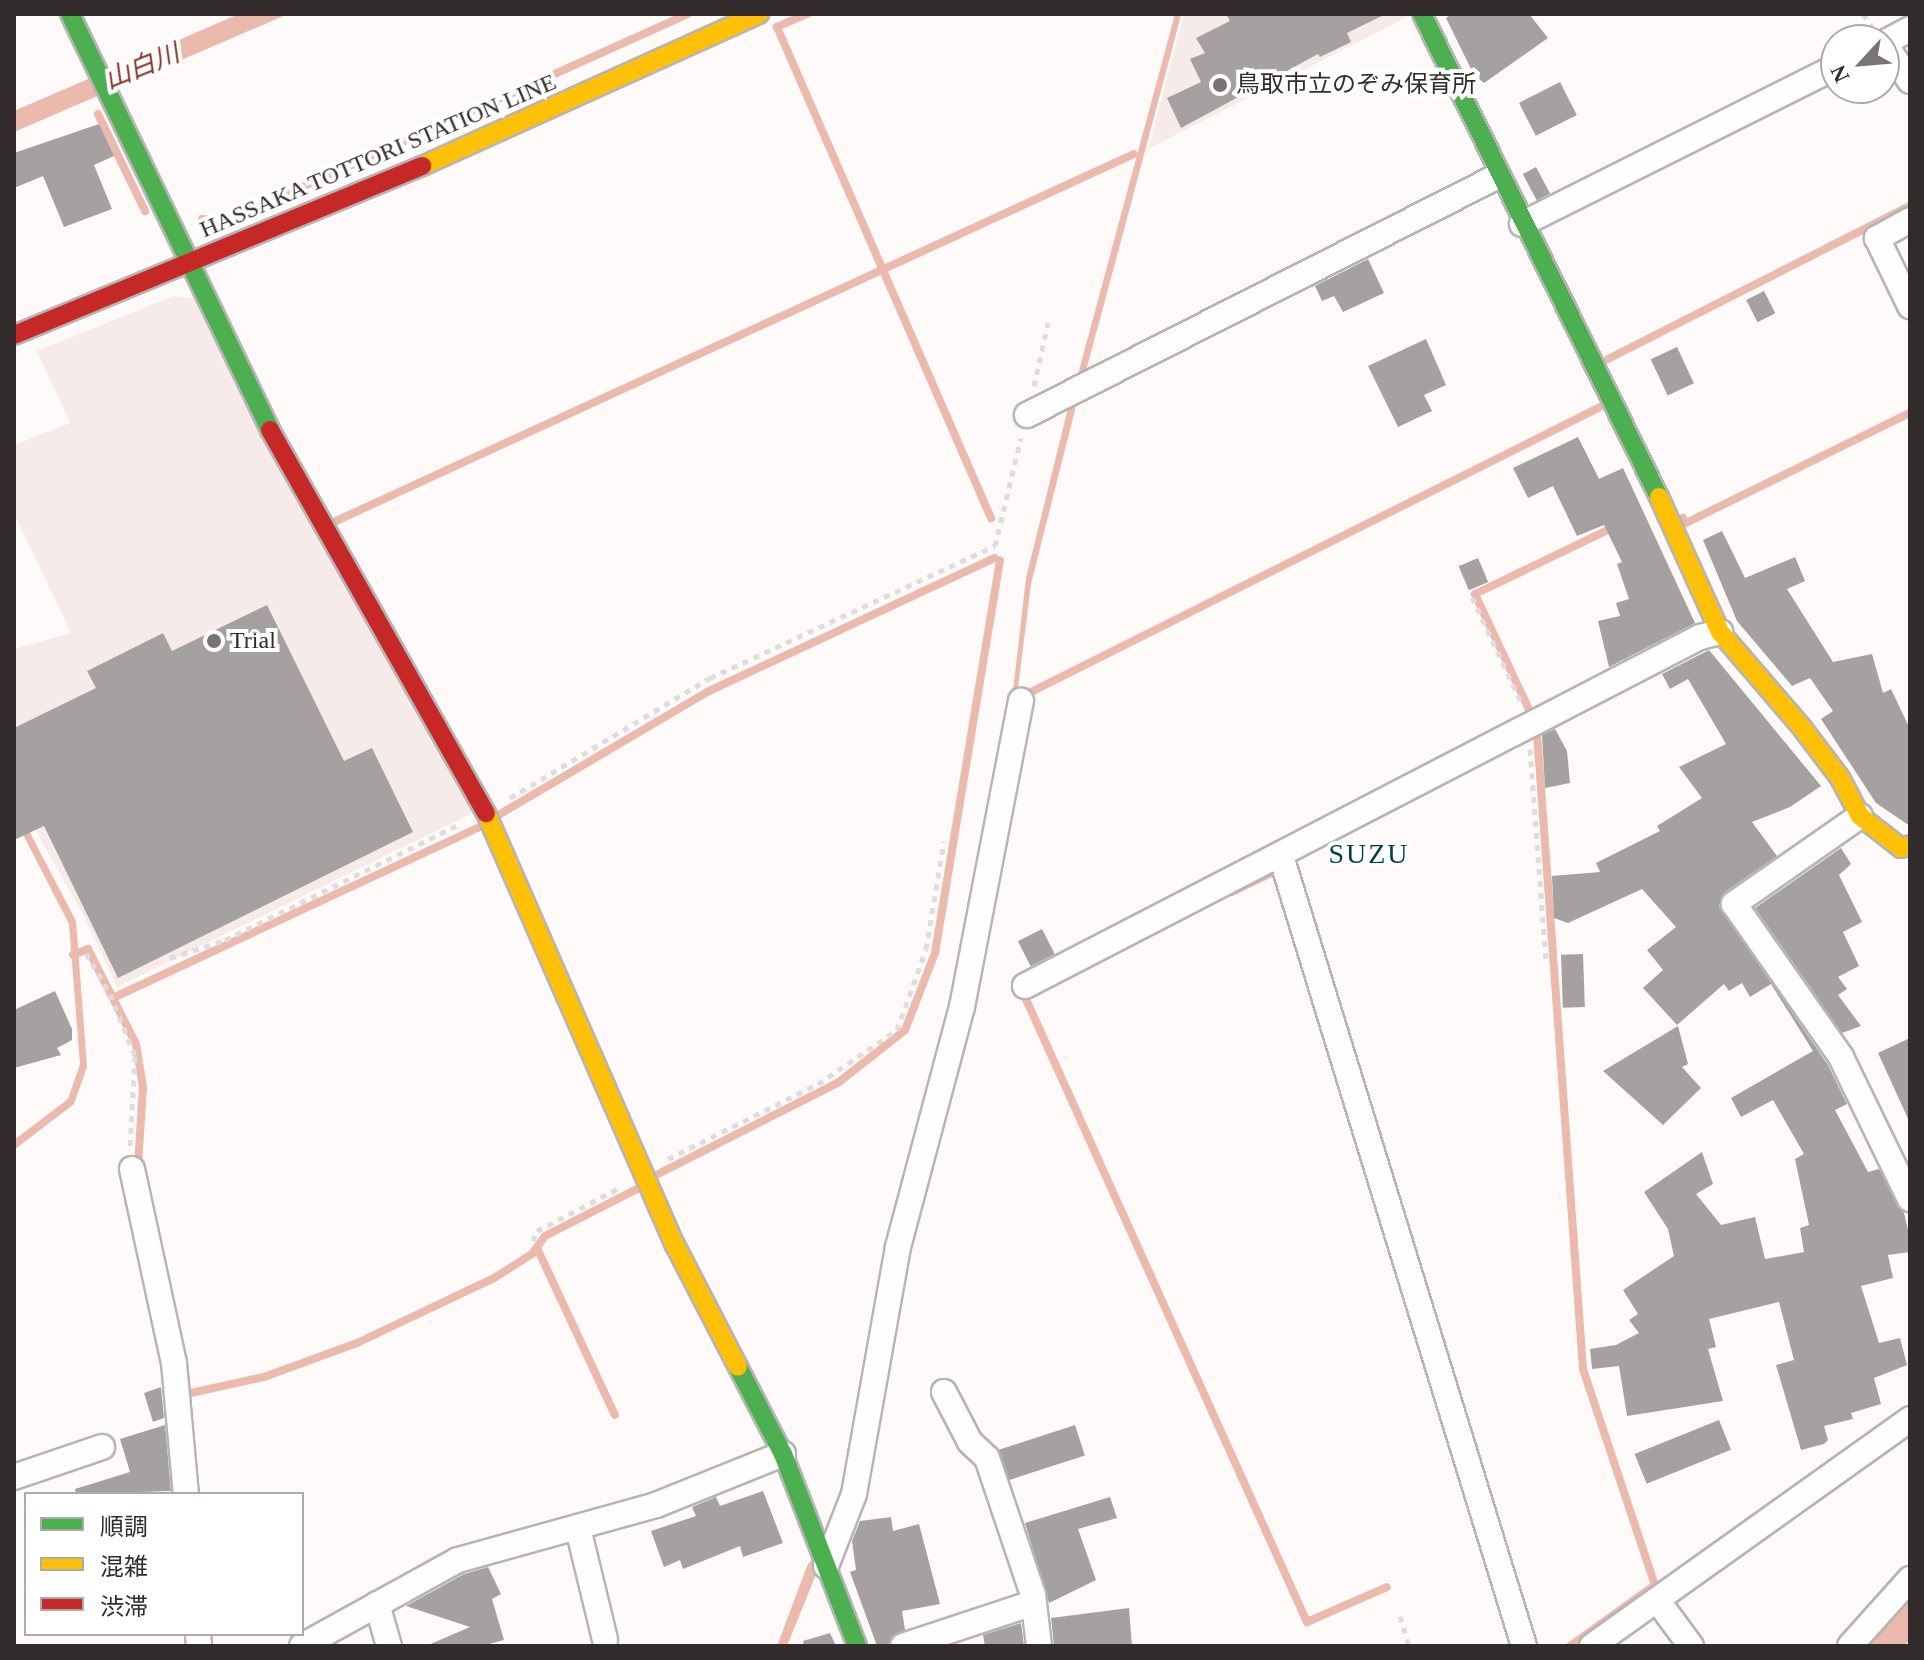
<!DOCTYPE html>
<html>
<head>
<meta charset="utf-8">
<style>
	body { margin:0 }
	#map { position:relative; width:1924px; height:1660px; overflow:hidden; background:#fefaf9; font-family:"Times New Roman","Noto Sans JP",serif }
	div>[style] { position:absolute }
	.built>* { inset:0; background:#f6ebe8 }
	.water>* { inset:0; background:#ecb9ad }
	.stream>* { height:8px; margin:-4px; padding:0 4px; transform-origin:4px; border-radius:4px; background:#ecb9ad }
	.building>* { inset:0; background:#a5a1a0; transform-origin:0 0 }
	.path>* { height:5px; margin-top:-2.5px; transform-origin:0; background:repeating-linear-gradient(90deg,#dedddd 0 6px,transparent 0 12px) }
	.roads { filter:drop-shadow(2px 0 #b8b4b3) drop-shadow(-2px 0 #b8b4b3) drop-shadow(0 2px #b8b4b3) drop-shadow(0 -2px #b8b4b3) }
	.street>* { height:24px; margin:-12px; padding:0 12px; transform-origin:12px; border-radius:12px; background:#fffefe }
	.fast>* { height:18px; margin:-9px; padding:0 9px; transform-origin:9px; border-radius:9px; background:#4caf50 }
	.slow>* { height:18px; margin:-9px; padding:0 9px; transform-origin:9px; border-radius:9px; background:#ffc107 }
	.jam>* { height:18px; margin:-9px; padding:0 9px; transform-origin:9px; border-radius:9px; background:#c62828 }
	.dots>* { width:22px; height:22px; translate:-50% -50%; box-sizing:border-box; border:4px solid #fff; border-radius:50% }
	span { translate:-50% -50%; white-space:nowrap; text-align:center; line-height:1.15; -webkit-text-stroke:8px #fff; paint-order:stroke }
	.poi-label { font-size:24px; color:#312c2b }
	.left { translate:0 -50%; text-align:left }
	.street-label { font-size:24px; color:#312c2b }
	.water-label { font-size:26px; color:#863222; font-style:italic }
	.quarter-label { font-size:28px; color:#003e49; letter-spacing:2px }
	.frame { position:absolute; inset:0; border:16px solid #312c2b; pointer-events:none }
	.legend { position:absolute; left:24px; top:1492px; width:280px; height:144px; box-sizing:border-box; background:#fff; border:2px solid #adabaa; margin:0; padding:10px 14px; list-style:none; font-size:24px; color:#312c2b }
	.legend li { display:flex; align-items:center; gap:16px; height:40px }
	.legend b { width:40px; border:2px solid #adabaa }
	.north { position:absolute; left:1820px; top:24px; width:80px; height:80px; box-sizing:border-box; background:#fff; border:2px solid #adabaa; border-radius:50%; rotate:244deg; font-size:22px; font-weight:700; line-height:32px; text-align:center; color:#312c2b }
	.north::after { content:''; display:block; margin:auto; width:28px; height:36px; background:#797473; clip-path:polygon(50% 0,100% 100%,50% 72%,0 100%) }
</style>
</head>
<body>
<div id="map">
	<div class="built">
		<div style="clip-path:polygon(1184px 14px,1405px 14px,1407px 17px,1148px 149px)"></div>
		<div style="clip-path:polygon(173px 296px,200px 299px,479px 810px,117px 987px,83px 914px,14px 793px,14px 649px,71px 633px,14px 513px,14px 445px,70px 423px,37px 351px)"></div>
	</div>
	<div class="water">
		<div style="clip-path:polygon(239px 14px,288px 14px,14px 132px,14px 111px)"></div>
		<div style="clip-path:polygon(1175px 14px,1181px 14px,1179px 23px,1121px 241px,1084px 378px,1076px 382px)"></div>
		<div style="clip-path:polygon(1078px 398px,1031px 584px,1014px 720px,961px 989px,893px 1248px,851px 1488px,787px 1646px,777px 1646px,807px 1566px,825px 1541px,844px 1490px,887px 1247px,960px 968px,1013px 691px,1026px 578px,1070px 400px)"></div>
		<div style="clip-path:polygon(14px 802px,76px 921px,87px 1067px,74px 1104px,14px 1150px,14px 1140px,68px 1099px,80px 1064px,69px 924px,14px 817px)"></div>
		<div style="clip-path:polygon(1910px 1586px,1910px 1640px,1904px 1646px,1857px 1646px)"></div>
	</div>
	<div class="stream">
		<div style="left:807px;top:14px;width:33px;rotate:157deg"></div>
		<div style="left:777px;top:27px;width:536px;rotate:66.45deg"></div>
		<div style="left:98px;top:114px;width:108px;rotate:64.1deg"></div>
		<div style="left:202px;top:219px;width:25px;rotate:5deg"></div>
		<div style="left:227px;top:221px;width:505px;rotate:-24.18deg"></div>
		<div style="left:1608px;top:359px;width:339px;rotate:-26.9deg"></div>
		<div style="left:1683px;top:518px;width:6px;rotate:59deg"></div>
		<div style="left:1686px;top:523px;width:250px;rotate:-26.2deg"></div>
		<div style="left:336px;top:521px;width:878px;rotate:-24.7deg"></div>
		<div style="left:1023px;top:696px;width:648px;rotate:-26.6deg"></div>
		<div style="left:1533px;top:718px;width:137px;rotate:-115.1deg"></div>
		<div style="left:1475px;top:594px;width:154px;rotate:-25.7deg"></div>
		<div style="left:1532px;top:736px;width:6px;rotate:-31deg"></div>
		<div style="left:1537px;top:733px;width:638px;rotate:85.86deg"></div>
		<div style="left:1583px;top:1369px;width:228px;rotate:71.6deg"></div>
		<div style="left:1655px;top:1585px;width:105px;rotate:144.3deg"></div>
		<div style="left:495px;top:817px;width:246px;rotate:-30.5deg"></div>
		<div style="left:707px;top:692px;width:317px;rotate:-25deg"></div>
		<div style="left:1232px;top:892px;width:43px;rotate:-26deg"></div>
		<div style="left:73px;top:955px;width:16px;rotate:-22deg"></div>
		<div style="left:88px;top:949px;width:106px;rotate:63.2deg"></div>
		<div style="left:136px;top:1044px;width:44px;rotate:80.8deg"></div>
		<div style="left:143px;top:1087px;width:79px;rotate:93.6deg"></div>
		<div style="left:1031px;top:994px;width:7px;rotate:153deg"></div>
		<div style="left:1025px;top:997px;width:686px;rotate:65.72deg"></div>
		<div style="left:1307px;top:1622px;width:87px;rotate:-23.6deg"></div>
		<div style="left:115px;top:997px;width:402px;rotate:-25deg"></div>
		<div style="left:658px;top:1174px;width:203px;rotate:-26.9deg"></div>
		<div style="left:839px;top:1082px;width:84px;rotate:-38.2deg"></div>
		<div style="left:905px;top:1030px;width:83px;rotate:-68.7deg"></div>
		<div style="left:935px;top:953px;width:398px;rotate:-80.6deg"></div>
		<div style="left:537px;top:1248px;width:184px;rotate:65deg"></div>
		<div style="left:191px;top:1393px;width:75px;rotate:-12.4deg"></div>
		<div style="left:264px;top:1377px;width:99px;rotate:-20.1deg"></div>
		<div style="left:357px;top:1343px;width:152px;rotate:-25.4deg"></div>
		<div style="left:494px;top:1278px;width:45px;rotate:-32.3deg"></div>
		<div style="left:532px;top:1254px;width:22px;rotate:-54deg"></div>
		<div style="left:545px;top:1236px;width:103px;rotate:-27.1deg"></div>
	</div>
	<div class="building">
		<div style="clip-path:polygon(1226px 14px,1386px 14px,1347px 33px,1351px 42px,1320px 57px,1318px 54px,1181px 128px,1167px 98px,1201px 82px,1190px 59px,1205px 53px,1196px 38px,1230px 21px)"></div>
		<div style="clip-path:polygon(1451px 14px,1529px 14px,1548px 38px,1484px 83px,1474px 75px,1446px 18px)"></div>
		<div style="left:1560px;top:82px;width:37px;height:46px;rotate:63deg"></div>
		<div style="clip-path:polygon(99px 124px,114px 156px,94px 165px,112px 209px,64px 227px,43px 176px,14px 188px,14px 153px)"></div>
		<div style="left:1536px;top:167px;width:30px;height:15px;rotate:62deg"></div>
		<div style="clip-path:polygon(1368px 259px,1384px 293px,1343px 312px,1334px 296px,1322px 301px,1315px 286px)"></div>
		<div style="left:1764px;top:291px;width:25px;height:20px;rotate:63deg"></div>
		<div style="clip-path:polygon(1426px 339px,1446px 385px,1424px 395px,1432px 411px,1398px 427px,1368px 366px)"></div>
		<div style="left:1677px;top:347px;width:40px;height:29px;rotate:65deg"></div>
		<div style="clip-path:polygon(1578px 437px,1599px 479px,1623px 468px,1695px 623px,1609px 667px,1598px 621px,1620px 616px,1616px 603px,1629px 599px,1617px 564px,1622px 562px,1604px 525px,1577px 536px,1553px 486px,1528px 498px,1513px 468px)"></div>
		<div style="clip-path:polygon(1722px 531px,1745px 578px,1795px 557px,1805px 581px,1787px 589px,1833px 662px,1872px 654px,1883px 693px,1891px 689px,1910px 729px,1910px 826px,1876px 803px,1821px 719px,1833px 711px,1810px 678px,1792px 686px,1737px 621px,1703px 540px)"></div>
		<div style="left:1478px;top:558px;width:26px;height:21px;rotate:67deg"></div>
		<div style="clip-path:polygon(267px 605px,344px 761px,372px 748px,413px 832px,118px 978px,44px 826px,14px 840px,14px 728px,96px 688px,87px 671px,163px 633px,172px 651px)"></div>
		<div style="clip-path:polygon(1709px 650px,1821px 786px,1790px 807px,1752px 822px,1777px 856px,1725px 892px,1719px 906px,1828px 1065px,1847px 1104px,1835px 1110px,1868px 1172px,1879px 1169px,1904px 1213px,1910px 1238px,1910px 1252px,1888px 1255px,1893px 1278px,1861px 1286px,1879px 1343px,1900px 1338px,1907px 1365px,1874px 1378px,1881px 1404px,1851px 1413px,1853px 1419px,1824px 1426px,1828px 1440px,1824px 1444px,1801px 1450px,1776px 1365px,1794px 1360px,1779px 1302px,1709px 1319px,1716px 1347px,1708px 1349px,1723px 1401px,1627px 1416px,1619px 1366px,1592px 1369px,1590px 1349px,1616px 1345px,1639px 1333px,1629px 1320px,1638px 1314px,1623px 1290px,1674px 1256px,1668px 1229px,1644px 1192px,1702px 1152px,1713px 1184px,1696px 1194px,1721px 1225px,1755px 1217px,1765px 1259px,1804px 1252px,1800px 1228px,1809px 1225px,1795px 1159px,1804px 1154px,1773px 1100px,1741px 1117px,1731px 1098px,1813px 1051px,1771px 984px,1750px 997px,1742px 983px,1729px 991px,1724px 984px,1677px 1025px,1643px 988px,1663px 970px,1647px 950px,1676px 927px,1642px 889px,1568px 923px,1554px 918px,1552px 876px,1600px 872px,1596px 863px,1660px 831px,1657px 826px,1702px 798px,1679px 767px,1726px 744px,1688px 679px,1670px 689px,1662px 674px)"></div>
		<div style="clip-path:polygon(1555px 729px,1567px 751px,1570px 783px,1545px 788px,1542px 735px)"></div>
		<div style="clip-path:polygon(1841px 848px,1851px 864px,1839px 875px,1862px 922px,1843px 932px,1859px 966px,1838px 977px,1847px 989px,1838px 995px,1861px 1026px,1842px 1033px,1755px 908px)"></div>
		<div style="left:1042px;top:929px;width:28px;height:27px;rotate:63deg"></div>
		<div style="left:1583px;top:954px;width:53px;height:22px;rotate:88deg"></div>
		<div style="clip-path:polygon(55px 991px,72px 1029px,72px 1040px,57px 1048px,61px 1055px,14px 1068px,14px 1010px)"></div>
		<div style="clip-path:polygon(1678px 1026px,1688px 1064px,1682px 1067px,1701px 1088px,1663px 1125px,1603px 1071px)"></div>
		<div style="clip-path:polygon(1910px 1038px,1910px 1123px,1878px 1053px)"></div>
		<div style="clip-path:polygon(161px 1387px,164px 1418px,153px 1422px,144px 1393px)"></div>
		<div style="left:1719px;top:1420px;width:32px;height:91px;rotate:68deg"></div>
		<div style="clip-path:polygon(165px 1425px,171px 1491px,76px 1494px,75px 1489px,130px 1472px,120px 1439px)"></div>
		<div style="left:1075px;top:1425px;width:32px;height:80px;rotate:72deg"></div>
		<div style="clip-path:polygon(763px 1491px,783px 1543px,743px 1557px,740px 1546px,683px 1569px,680px 1560px,664px 1567px,651px 1531px,696px 1516px,692px 1507px,716px 1497px,720px 1506px)"></div>
		<div style="clip-path:polygon(1110px 1497px,1117px 1518px,1078px 1529px,1096px 1580px,1049px 1603px,1025px 1523px)"></div>
		<div style="clip-path:polygon(891px 1517px,893px 1531px,919px 1524px,940px 1604px,902px 1611px,905px 1630px,888px 1644px,877px 1646px,850px 1572px,856px 1570px,852px 1541px,860px 1521px)"></div>
		<div style="clip-path:polygon(488px 1567px,501px 1594px,492px 1599px,504px 1640px,482px 1646px,426px 1646px,470px 1627px,406px 1606px,464px 1574px)"></div>
		<div style="clip-path:polygon(1129px 1608px,1132px 1646px,1054px 1646px,1051px 1618px)"></div>
		<div style="clip-path:polygon(1021px 1623px,1024px 1646px,985px 1646px,983px 1635px)"></div>
		<div style="clip-path:polygon(830px 1633px,836px 1646px,804px 1646px,803px 1641px)"></div>
	</div>
	<div class="path">
		<div style="left:1863px;top:14px;width:15px;rotate:53deg"></div>
		<div style="left:1034px;top:386px;width:65px;rotate:-77.5deg"></div>
		<div style="left:1472px;top:597px;width:118px;rotate:65deg"></div>
		<div style="left:1530px;top:749px;width:215px;rotate:85.7deg"></div>
		<div style="left:510px;top:798px;width:233px;rotate:-31deg"></div>
		<div style="left:710px;top:678px;width:314px;rotate:-24.9deg"></div>
		<div style="left:995px;top:546px;width:111px;rotate:-76.5deg"></div>
		<div style="left:86px;top:953px;width:48px;rotate:59.7deg"></div>
		<div style="left:110px;top:994px;width:67px;rotate:68deg"></div>
		<div style="left:135px;top:1056px;width:92px;rotate:93.1deg"></div>
		<div style="left:170px;top:958px;width:58px;rotate:-18.1deg"></div>
		<div style="left:225px;top:940px;width:264px;rotate:-26.3deg"></div>
		<div style="left:668px;top:1159px;width:168px;rotate:-26.6deg"></div>
		<div style="left:818px;top:1084px;width:96px;rotate:-34.4deg"></div>
		<div style="left:897px;top:1030px;width:86px;rotate:-70.3deg"></div>
		<div style="left:926px;top:949px;width:109px;rotate:-80.5deg"></div>
		<div style="left:533px;top:1241px;width:11px;rotate:-68deg"></div>
		<div style="left:537px;top:1231px;width:93px;rotate:-27.7deg"></div>
		<div style="left:1400px;top:1616px;width:31px;rotate:73deg"></div>
	</div>
	<div class="roads">
		<div class="street">
			<div style="left:1910px;top:29px;width:30px;rotate:152deg"></div>
			<div style="left:1884px;top:43px;width:46px;rotate:55.6deg"></div>
			<div style="left:1910px;top:220px;width:38px;rotate:151deg"></div>
			<div style="left:1877px;top:238px;width:76px;rotate:64.1deg"></div>
			<div style="left:1522px;top:224px;width:351px;rotate:-26.6deg"></div>
			<div style="left:1027px;top:415px;width:528px;rotate:-26.9deg"></div>
			<div style="left:1860px;top:816px;width:154px;rotate:145.1deg"></div>
			<div style="left:1734px;top:904px;width:187px;rotate:55deg"></div>
			<div style="left:1841px;top:1057px;width:158px;rotate:64.1deg"></div>
			<div style="left:1281px;top:856px;width:827px;rotate:72.9deg"></div>
			<div style="left:1025px;top:986px;width:760px;rotate:-27.34deg"></div>
			<div style="left:1700px;top:637px;width:21px;rotate:-14deg"></div>
			<div style="left:132px;top:1169px;width:198px;rotate:77.8deg"></div>
			<div style="left:174px;top:1363px;width:132px;rotate:84.8deg"></div>
			<div style="left:944px;top:1392px;width:56px;rotate:62.5deg"></div>
			<div style="left:970px;top:1442px;width:23px;rotate:43deg"></div>
			<div style="left:987px;top:1458px;width:145px;rotate:71.4deg"></div>
			<div style="left:1033px;top:1595px;width:51px;rotate:83.3deg"></div>
			<div style="left:14px;top:1477px;width:93px;rotate:-18.8deg"></div>
			<div style="left:578px;top:1528px;width:115px;rotate:76.4deg"></div>
			<div style="left:826px;top:1566px;width:77px;rotate:-68.7deg"></div>
			<div style="left:854px;top:1494px;width:251px;rotate:-79.9deg"></div>
			<div style="left:898px;top:1247px;width:248px;rotate:-75.1deg"></div>
			<div style="left:962px;top:1007px;width:312px;rotate:-79.1deg"></div>
			<div style="left:1657px;top:1600px;width:57px;rotate:53.5deg"></div>
			<div style="left:377px;top:1604px;width:44px;rotate:74.1deg"></div>
			<div style="left:198px;top:1634px;width:12px;rotate:85deg"></div>
			<div style="left:302px;top:1646px;width:178px;rotate:-28.9deg"></div>
			<div style="left:458px;top:1560px;width:205px;rotate:-15.5deg"></div>
			<div style="left:656px;top:1505px;width:137px;rotate:-21.9deg"></div>
			<div style="left:903px;top:1646px;width:137px;rotate:-18.3deg"></div>
			<div style="left:1592px;top:1646px;width:391px;rotate:-35.5deg"></div>
			<div style="left:1850px;top:1646px;width:90px;rotate:-48.2deg"></div>
		</div>
		<div class="fast">
			<div style="left:70px;top:14px;width:462px;rotate:64.3deg"></div>
			<div style="left:1422px;top:14px;width:538px;rotate:63.86deg"></div>
			<div style="left:738px;top:1367px;width:98px;rotate:62.7deg"></div>
			<div style="left:783px;top:1454px;width:206px;rotate:68.9deg"></div>
		</div>
		<div class="slow">
			<div style="left:422px;top:166px;width:370px;rotate:-24.3deg"></div>
			<div style="left:1659px;top:497px;width:148px;rotate:65.7deg"></div>
			<div style="left:1720px;top:632px;width:128px;rotate:49.4deg"></div>
			<div style="left:1803px;top:729px;width:61px;rotate:52.9deg"></div>
			<div style="left:1840px;top:778px;width:43px;rotate:62.2deg"></div>
			<div style="left:1860px;top:816px;width:52px;rotate:38deg"></div>
			<div style="left:1901px;top:848px;width:9px;rotate:-18deg"></div>
			<div style="left:486px;top:813px;width:472px;rotate:66.4deg"></div>
			<div style="left:675px;top:1245px;width:137px;rotate:62.7deg"></div>
		</div>
		<div class="jam">
			<div style="left:14px;top:335px;width:442px;rotate:-22.5deg"></div>
			<div style="left:270px;top:430px;width:440px;rotate:60.6deg"></div>
		</div>
	</div>
	<div class="dots">
		<div style="left:1220px;top:85px;background:#797473"></div>
		<div style="left:214px;top:641px;background:#797473"></div>
	</div>
	<div class="poi-label">
		<span class="left" style="left:1236px;top:85px">鳥取市立のぞみ保育所</span>
		<span class="left" style="left:230px;top:641px">Trial</span>
	</div>
	<div class="street-label">
		<span style="left:378px;top:156px;rotate:-23deg">HASSAKA TOTTORI STATION LINE</span>
	</div>
	<div class="water-label">
		<span style="left:142px;top:67px;rotate:-22deg">山白川</span>
	</div>
	<div class="quarter-label">
		<span style="left:1369px;top:854px">SUZU</span>
	</div>
	<div class="frame"></div>
	<ul class="legend">
	<li><b style="height:10px;background:#4caf50"></b>順調</li>
	<li><b style="height:10px;background:#ffc107"></b>混雑</li>
	<li><b style="height:10px;background:#c62828"></b>渋滞</li>
	</ul>
	<div class="north">N</div>
</div>
</body>
</html>
